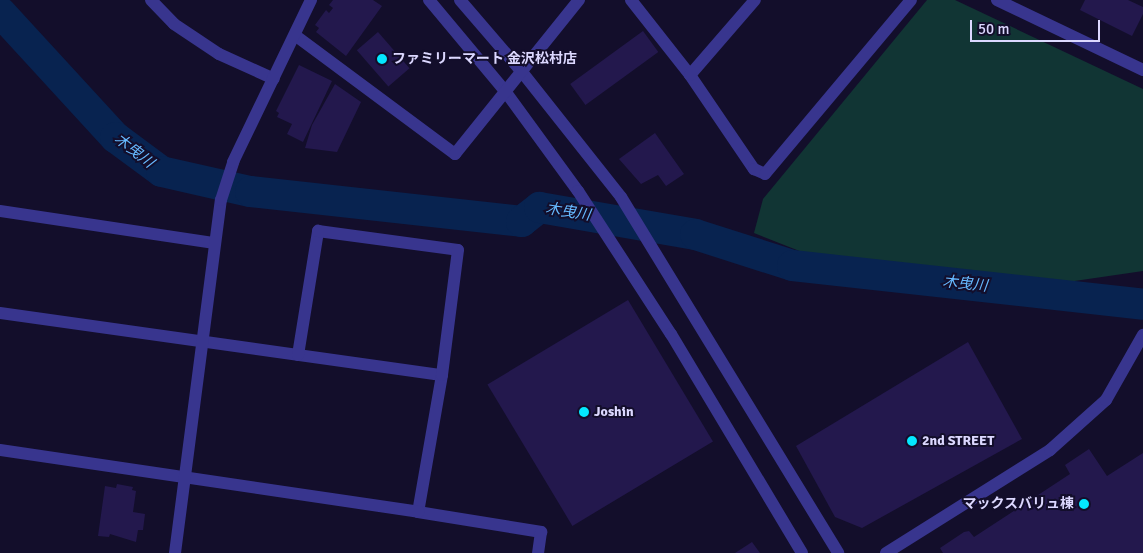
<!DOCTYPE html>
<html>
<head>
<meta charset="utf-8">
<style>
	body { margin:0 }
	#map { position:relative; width:1143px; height:553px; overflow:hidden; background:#130e2b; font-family:Signika,"Noto Sans JP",sans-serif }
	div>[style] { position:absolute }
	.green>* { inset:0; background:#113534 }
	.river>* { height:31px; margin:-15.5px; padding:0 15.5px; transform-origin:15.5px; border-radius:15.5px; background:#082350 }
	.building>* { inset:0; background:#23184d; transform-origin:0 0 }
	.minor>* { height:12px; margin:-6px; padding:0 6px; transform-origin:6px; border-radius:6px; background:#38358e }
	.dots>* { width:14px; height:14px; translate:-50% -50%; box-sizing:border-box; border:2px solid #130e2b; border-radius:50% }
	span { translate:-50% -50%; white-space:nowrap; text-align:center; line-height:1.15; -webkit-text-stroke:4px #130e2b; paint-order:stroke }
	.poi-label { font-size:14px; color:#dcd8ff; font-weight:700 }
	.left { translate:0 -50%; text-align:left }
	.right { translate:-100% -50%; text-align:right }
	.water-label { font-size:15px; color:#66b9ff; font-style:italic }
	.scale { position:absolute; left:970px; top:20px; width:130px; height:22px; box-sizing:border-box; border:2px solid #dcd8ff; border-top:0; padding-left:6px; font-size:15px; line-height:18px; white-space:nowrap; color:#dcd8ff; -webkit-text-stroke:4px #130e2b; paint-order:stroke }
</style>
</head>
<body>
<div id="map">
	<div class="green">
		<div style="clip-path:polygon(927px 0,955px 0,1143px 89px,1143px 271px,1047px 285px,802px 252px,754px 233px,763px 199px)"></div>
	</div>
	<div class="river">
		<div style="left:0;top:12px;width:170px;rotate:47.4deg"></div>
		<div style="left:115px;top:137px;width:57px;rotate:36.5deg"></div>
		<div style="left:161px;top:171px;width:91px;rotate:12.7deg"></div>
		<div style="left:250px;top:191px;width:273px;rotate:6.3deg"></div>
		<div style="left:521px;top:221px;width:23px;rotate:-38deg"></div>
		<div style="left:539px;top:207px;width:158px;rotate:9.8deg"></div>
		<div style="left:695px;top:234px;width:102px;rotate:17.7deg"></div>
		<div style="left:792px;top:265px;width:353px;rotate:6.3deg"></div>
	</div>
	<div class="building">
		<div style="clip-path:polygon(333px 0,373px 0,382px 6px,346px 56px,316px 32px,319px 28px,315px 25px,326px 10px,329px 13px,333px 8px,329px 5px)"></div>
		<div style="clip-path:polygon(1085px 0,1128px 0,1143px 7px,1143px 14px,1132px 36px,1080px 10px)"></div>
		<div style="left:643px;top:31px;width:26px;height:90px;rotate:54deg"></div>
		<div style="left:378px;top:32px;width:48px;height:28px;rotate:49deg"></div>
		<div style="clip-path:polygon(299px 65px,332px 81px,303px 142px,287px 134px,292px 124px,277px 117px,279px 113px,276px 111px)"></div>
		<div style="clip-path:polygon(335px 84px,361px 102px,337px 152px,305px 148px,312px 125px)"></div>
		<div style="clip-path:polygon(655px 133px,684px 174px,666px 186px,658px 175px,641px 184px,619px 159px)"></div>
		<div style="left:628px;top:300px;width:165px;height:164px;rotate:59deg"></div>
		<div style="clip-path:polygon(968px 342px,1022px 439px,862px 528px,835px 517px,796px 446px)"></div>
		<div style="clip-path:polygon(1089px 449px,1107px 476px,1143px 453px,1143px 553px,943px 553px,940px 548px,964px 532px,969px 531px,974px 537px,1070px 474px,1065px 465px)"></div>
		<div style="clip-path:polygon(117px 484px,133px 487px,132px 490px,136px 491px,133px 512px,145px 514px,143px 530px,138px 530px,136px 542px,110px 534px,109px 537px,98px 536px,105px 486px,116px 488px)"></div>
		<div style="clip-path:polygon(752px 542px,760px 553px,735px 553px)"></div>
	</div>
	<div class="minor">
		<div style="left:151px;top:0;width:33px;rotate:46deg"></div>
		<div style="left:174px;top:24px;width:54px;rotate:33.7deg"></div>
		<div style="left:219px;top:54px;width:60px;rotate:24.4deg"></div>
		<div style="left:429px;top:0;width:119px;rotate:50.1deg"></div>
		<div style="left:505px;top:91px;width:124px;rotate:53.9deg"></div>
		<div style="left:578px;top:191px;width:171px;rotate:57deg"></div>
		<div style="left:671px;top:334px;width:255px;rotate:59.1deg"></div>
		<div style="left:460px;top:0;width:95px;rotate:49.3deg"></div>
		<div style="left:522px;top:72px;width:159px;rotate:51.6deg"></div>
		<div style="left:621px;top:197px;width:417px;rotate:58.6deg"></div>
		<div style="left:631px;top:0;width:95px;rotate:51.8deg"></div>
		<div style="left:690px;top:75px;width:114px;rotate:55.8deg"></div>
		<div style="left:754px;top:169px;width:12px;rotate:24deg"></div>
		<div style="left:765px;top:174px;width:227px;rotate:-50deg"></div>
		<div style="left:997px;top:0;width:162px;rotate:25.6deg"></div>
		<div style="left:296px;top:36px;width:198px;rotate:36.6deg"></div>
		<div style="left:455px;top:154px;width:198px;rotate:-51.2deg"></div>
		<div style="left:690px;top:75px;width:99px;rotate:-49.1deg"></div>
		<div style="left:0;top:211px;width:217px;rotate:8.5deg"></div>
		<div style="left:0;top:313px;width:446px;rotate:8deg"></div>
		<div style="left:442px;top:375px;width:139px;rotate:99.9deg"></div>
		<div style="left:418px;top:512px;width:125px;rotate:9.2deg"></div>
		<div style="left:541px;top:532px;width:21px;rotate:98deg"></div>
		<div style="left:298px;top:355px;width:126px;rotate:-80.8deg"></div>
		<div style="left:318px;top:231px;width:141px;rotate:7.7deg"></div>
		<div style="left:458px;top:250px;width:126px;rotate:97.3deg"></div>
		<div style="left:0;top:450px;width:423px;rotate:8.4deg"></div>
		<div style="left:175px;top:553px;width:356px;rotate:-82.6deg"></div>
		<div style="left:221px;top:200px;width:40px;rotate:-72deg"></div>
		<div style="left:233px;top:162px;width:180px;rotate:-64.3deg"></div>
		<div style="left:886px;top:553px;width:194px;rotate:-32.1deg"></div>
		<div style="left:1050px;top:450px;width:75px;rotate:-41.8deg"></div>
		<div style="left:1106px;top:400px;width:75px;rotate:-60.4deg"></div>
	</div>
	<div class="dots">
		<div style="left:382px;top:59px;background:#04e7ff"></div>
		<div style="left:584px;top:412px;background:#04e7ff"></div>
		<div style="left:912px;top:441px;background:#04e7ff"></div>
		<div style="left:1084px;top:504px;background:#04e7ff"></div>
	</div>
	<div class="poi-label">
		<span class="left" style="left:392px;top:59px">ファミリーマート 金沢松村店</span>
		<span class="left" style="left:594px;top:412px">Joshin</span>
		<span class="left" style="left:922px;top:441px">2nd STREET</span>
		<span class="right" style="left:1074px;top:504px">マックスバリュ棟</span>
	</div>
	<div class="water-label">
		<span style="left:134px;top:151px;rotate:38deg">木曳川</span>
		<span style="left:568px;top:212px;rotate:9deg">木曳川</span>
		<span style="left:965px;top:284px;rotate:6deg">木曳川</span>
	</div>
	<div class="scale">50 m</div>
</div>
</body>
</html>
